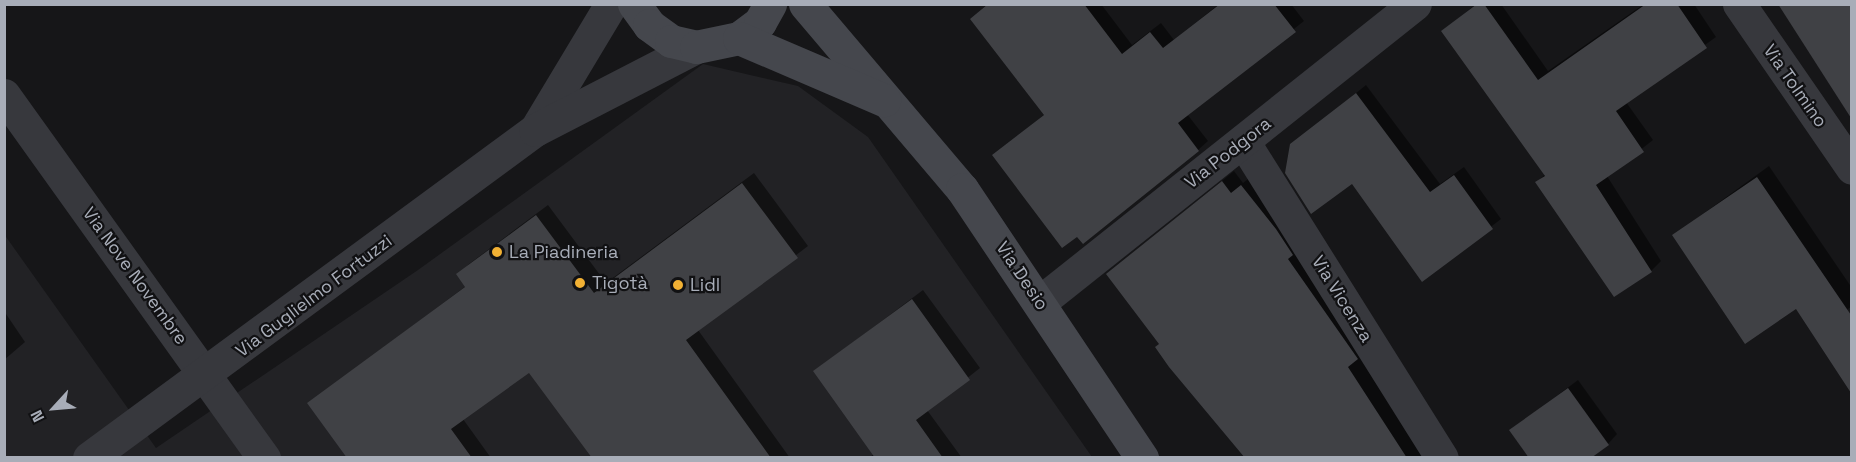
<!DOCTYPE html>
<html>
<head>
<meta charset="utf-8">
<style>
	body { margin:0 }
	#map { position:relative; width:1856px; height:462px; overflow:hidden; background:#161618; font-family:"Space Grotesk",sans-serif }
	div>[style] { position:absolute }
	.built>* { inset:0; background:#222225 }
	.shadow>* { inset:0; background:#0007 }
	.building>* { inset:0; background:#404145 }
	.street>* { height:33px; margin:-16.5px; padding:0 16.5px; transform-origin:16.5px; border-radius:16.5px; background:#37383d }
	.secondary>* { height:33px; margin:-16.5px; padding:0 16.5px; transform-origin:16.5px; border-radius:16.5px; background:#45474d }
	.dots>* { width:16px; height:16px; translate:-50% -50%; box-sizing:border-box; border:3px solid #111113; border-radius:50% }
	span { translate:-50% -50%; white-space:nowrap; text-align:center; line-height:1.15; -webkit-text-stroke:4.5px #111113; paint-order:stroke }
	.street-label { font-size:18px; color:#a8adb8 }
	.poi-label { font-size:18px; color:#a8adb8 }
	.left { translate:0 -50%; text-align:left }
	.frame { position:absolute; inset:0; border:6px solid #a8adb8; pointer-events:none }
	.north { position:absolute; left:24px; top:378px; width:60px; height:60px; -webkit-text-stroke:4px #111113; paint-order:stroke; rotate:244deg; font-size:16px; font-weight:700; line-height:24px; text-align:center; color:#a8adb8 }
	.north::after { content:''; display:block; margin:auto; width:21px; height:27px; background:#a8adb8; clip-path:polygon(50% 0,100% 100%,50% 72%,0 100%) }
</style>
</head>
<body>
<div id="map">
	<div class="built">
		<div style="clip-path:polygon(703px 64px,798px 86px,868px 137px,1092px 457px,5px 457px,4px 234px,156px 448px,418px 270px)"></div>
	</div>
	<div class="shadow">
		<div style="clip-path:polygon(987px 4px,1101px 4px,1132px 45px,1161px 23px,1174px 40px,1219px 4px,1291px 4px,1304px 21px,1187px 114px,1208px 141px,1198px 150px,994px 155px,1045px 114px,972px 19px)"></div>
		<div style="clip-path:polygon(1476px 4px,1501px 4px,1548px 71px,1644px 4px,1694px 4px,1716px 37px,1626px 102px,1653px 140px,1607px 176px,1661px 261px,1651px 271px,1537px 183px,1545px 174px,1443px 31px)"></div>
		<div style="clip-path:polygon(1780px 4px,1852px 4px,1852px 110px,1849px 112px)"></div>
		<div style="clip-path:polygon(1366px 85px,1440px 184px,1464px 167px,1501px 219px,1422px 280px,1352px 182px,1292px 145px)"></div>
		<div style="clip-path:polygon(1769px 166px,1852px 288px,1852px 306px,1814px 334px,1796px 307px,1674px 235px)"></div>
		<div style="clip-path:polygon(1234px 171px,1243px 183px,1253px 175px,1425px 458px,1247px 458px,1108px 274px)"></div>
		<div style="clip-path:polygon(754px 173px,808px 246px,698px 330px,790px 458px,593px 458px,529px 371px,463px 419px,491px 458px,349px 458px,309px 403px,466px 286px,458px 275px,469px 264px,548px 205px,606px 283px)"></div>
		<div style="clip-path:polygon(923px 290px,980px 368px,927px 410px,962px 458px,869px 458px,874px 454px,815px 371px)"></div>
		<div style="clip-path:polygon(4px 311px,25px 342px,4px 360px)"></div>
		<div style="clip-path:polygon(1578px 380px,1617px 434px,1608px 444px,1511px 430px)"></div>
	</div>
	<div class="building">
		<div style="clip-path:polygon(988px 4px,1084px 4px,1122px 54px,1150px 32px,1163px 48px,1220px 4px,1274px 4px,1296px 32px,1178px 123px,1199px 151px,1083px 244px,1077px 237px,1062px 248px,992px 155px,1044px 115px,970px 19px)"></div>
		<div style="clip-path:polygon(1477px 4px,1484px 4px,1538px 80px,1646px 4px,1677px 4px,1707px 48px,1616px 111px,1644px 152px,1596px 185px,1652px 272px,1614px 297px,1535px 182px,1545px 176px,1441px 31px)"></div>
		<div style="clip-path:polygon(1778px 4px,1851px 4px,1851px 118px)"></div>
		<div style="clip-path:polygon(1356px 93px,1430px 192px,1454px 175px,1493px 229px,1422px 282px,1352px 184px,1311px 214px,1285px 173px,1290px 144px)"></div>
		<div style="clip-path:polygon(1757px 177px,1851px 315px,1851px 393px,1796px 309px,1745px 344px,1672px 235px)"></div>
		<div style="clip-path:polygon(1222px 181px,1231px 193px,1241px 185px,1276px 229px,1293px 255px,1288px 259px,1358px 359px,1348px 367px,1407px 458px,1245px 458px,1169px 367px,1155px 347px,1159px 344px,1106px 274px)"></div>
		<div style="clip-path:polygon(742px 183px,798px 258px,686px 340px,771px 458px,592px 458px,529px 373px,451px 429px,472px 458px,347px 458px,307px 403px,465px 287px,456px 274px,536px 215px,594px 293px)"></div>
		<div style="clip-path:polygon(912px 299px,970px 380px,916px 420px,943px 458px,875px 458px,813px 371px)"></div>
		<div style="clip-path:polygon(1568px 388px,1609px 445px,1591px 458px,1529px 458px,1509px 430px)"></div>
	</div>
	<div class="street">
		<div style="left:1739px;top:4px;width:199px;rotate:55.4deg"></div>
		<div style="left:4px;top:95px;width:447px;rotate:54.4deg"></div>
		<div style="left:536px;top:129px;width:146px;rotate:-59deg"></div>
		<div style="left:1243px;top:141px;width:374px;rotate:57.9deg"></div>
		<div style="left:1040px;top:302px;width:479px;rotate:-38.5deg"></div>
		<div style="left:89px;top:458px;width:554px;rotate:-36.33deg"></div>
		<div style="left:535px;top:130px;width:181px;rotate:-27.3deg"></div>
	</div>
	<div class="secondary">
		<div style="left:634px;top:4px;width:26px;rotate:54deg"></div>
		<div style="left:649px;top:25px;width:27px;rotate:36deg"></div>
		<div style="left:671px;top:41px;width:26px;rotate:13deg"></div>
		<div style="left:696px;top:47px;width:44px;rotate:-11.8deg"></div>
		<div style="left:739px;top:38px;width:26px;rotate:-37deg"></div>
		<div style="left:760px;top:22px;width:21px;rotate:-61deg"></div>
		<div style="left:805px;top:4px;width:243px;rotate:49.7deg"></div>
		<div style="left:962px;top:189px;width:324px;rotate:56.2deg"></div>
		<div style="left:739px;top:38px;width:158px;rotate:23.2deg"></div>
	</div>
	<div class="dots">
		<div style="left:497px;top:252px;background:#f2b134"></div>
		<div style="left:580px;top:283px;background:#f2b134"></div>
		<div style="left:678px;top:285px;background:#f2b134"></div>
	</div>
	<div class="street-label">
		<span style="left:1795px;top:86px;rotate:55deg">Via Tolmino</span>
		<span style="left:1228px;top:153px;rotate:-38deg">Via Podgora</span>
		<span style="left:135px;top:276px;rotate:54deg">Via Nove Novembre</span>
		<span style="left:1022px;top:276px;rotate:56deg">Via Desio</span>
		<span style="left:314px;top:296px;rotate:-37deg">Via Guglielmo Fortuzzi</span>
		<span style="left:1342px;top:299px;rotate:58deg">Via Vicenza</span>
	</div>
	<div class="poi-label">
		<span class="left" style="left:509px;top:252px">La Piadineria</span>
		<span class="left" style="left:592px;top:283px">Tigotà</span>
		<span class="left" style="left:690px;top:285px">Lidl</span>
	</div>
	<div class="frame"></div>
	<div class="north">N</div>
</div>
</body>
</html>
